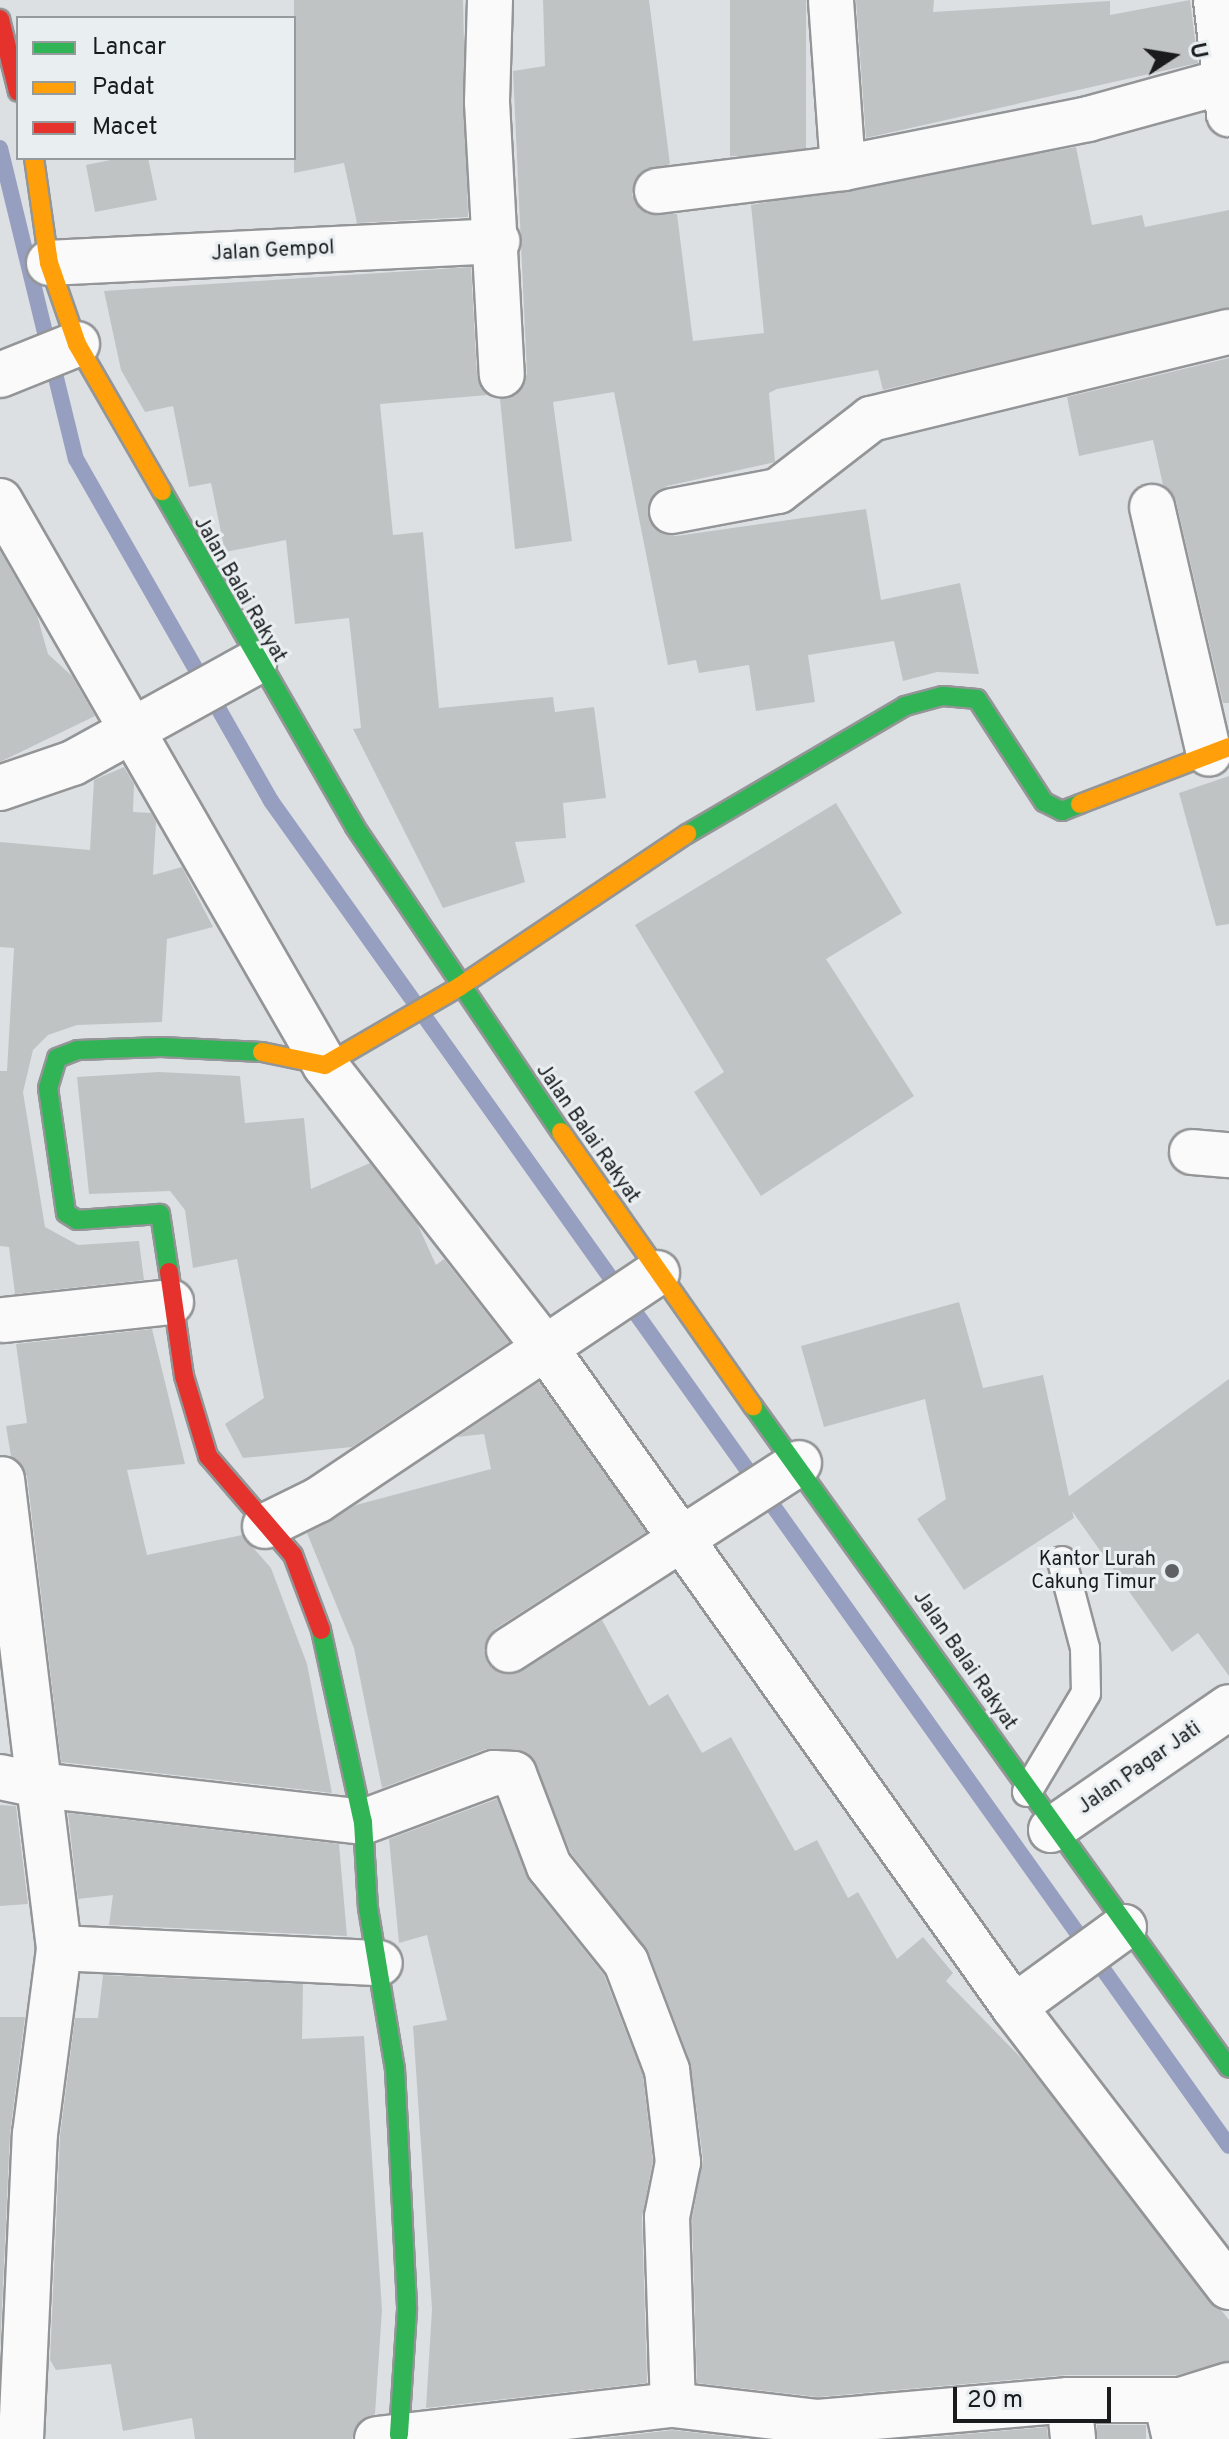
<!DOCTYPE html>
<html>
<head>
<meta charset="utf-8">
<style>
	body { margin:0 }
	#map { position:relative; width:1229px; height:2439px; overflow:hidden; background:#dde0e2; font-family:Overpass,sans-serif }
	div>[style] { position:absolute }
	.stream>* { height:16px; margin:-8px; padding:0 8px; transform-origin:8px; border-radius:8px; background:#979fc1 }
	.building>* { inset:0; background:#c0c3c4; transform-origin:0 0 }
	.roads { filter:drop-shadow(2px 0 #939597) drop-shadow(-2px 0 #939597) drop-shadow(0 2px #939597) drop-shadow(0 -2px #939597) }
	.lane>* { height:28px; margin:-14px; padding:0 14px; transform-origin:14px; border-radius:14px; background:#fafafb }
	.street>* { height:44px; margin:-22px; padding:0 22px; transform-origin:22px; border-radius:22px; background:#fafafb }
	.fast>* { height:18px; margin:-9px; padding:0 9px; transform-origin:9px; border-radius:9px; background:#30b455 }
	.slow>* { height:18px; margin:-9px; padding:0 9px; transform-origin:9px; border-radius:9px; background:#ff9f0a }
	.jam>* { height:18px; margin:-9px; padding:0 9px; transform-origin:9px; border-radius:9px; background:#e5322d }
	.dots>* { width:22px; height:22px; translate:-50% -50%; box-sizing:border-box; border:4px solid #e9eef0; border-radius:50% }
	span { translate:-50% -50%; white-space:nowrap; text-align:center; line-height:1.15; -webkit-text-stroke:6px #e9eef0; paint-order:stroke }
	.street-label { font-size:20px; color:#191b1c }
	.poi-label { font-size:20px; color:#191b1c }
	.right { translate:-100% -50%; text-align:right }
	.legend { position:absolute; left:16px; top:16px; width:280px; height:144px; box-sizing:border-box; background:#e9eef0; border:2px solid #969a9b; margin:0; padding:10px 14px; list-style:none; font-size:24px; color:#191b1c }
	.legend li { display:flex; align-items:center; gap:16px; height:40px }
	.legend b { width:40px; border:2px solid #969a9b }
	.north { position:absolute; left:1133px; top:16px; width:80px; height:80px; -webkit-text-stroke:6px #e9eef0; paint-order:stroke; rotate:78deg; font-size:22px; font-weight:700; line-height:32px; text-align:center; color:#191b1c }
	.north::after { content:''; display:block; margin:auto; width:28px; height:36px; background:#191b1c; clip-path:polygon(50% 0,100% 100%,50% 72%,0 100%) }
	.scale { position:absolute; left:953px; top:2387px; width:158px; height:36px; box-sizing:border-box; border:4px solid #191b1c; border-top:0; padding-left:10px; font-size:24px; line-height:28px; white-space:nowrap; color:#191b1c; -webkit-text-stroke:6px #e9eef0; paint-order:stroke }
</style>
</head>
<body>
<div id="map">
	<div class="stream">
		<div style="left:0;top:148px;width:320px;rotate:76.3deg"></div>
		<div style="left:76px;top:459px;width:394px;rotate:60.3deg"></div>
		<div style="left:271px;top:801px;width:1651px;rotate:54.54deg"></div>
	</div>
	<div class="building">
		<div style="clip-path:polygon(294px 0,463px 0,468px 217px,357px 223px,344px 163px,294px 173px)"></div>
		<div style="clip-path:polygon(543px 0,649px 0,670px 164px,641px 172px,632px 195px,647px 214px,677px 214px,693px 341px,764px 333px,751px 205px,1076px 147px,1092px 225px,1142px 215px,1145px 227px,1229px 210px,1229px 308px,883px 390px,878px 370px,777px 389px,769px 393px,775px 462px,667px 486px,649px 502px,653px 527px,676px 536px,866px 509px,881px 600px,960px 583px,979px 674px,937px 672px,903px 681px,894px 641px,808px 655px,815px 702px,756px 711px,749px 665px,699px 673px,696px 660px,668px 665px,614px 392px,553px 402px,572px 541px,515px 549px,500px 399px,516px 395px,527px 374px,513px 71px,545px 66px)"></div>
		<div style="left:730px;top:0;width:76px;height:156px"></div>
		<div style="clip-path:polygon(856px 0,934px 0,933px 12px,1110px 1px,1110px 15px,1190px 0,1198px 63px,866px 138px)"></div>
		<div style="clip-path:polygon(120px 158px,148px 158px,157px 200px,95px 212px,86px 165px)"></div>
		<div style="clip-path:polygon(471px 267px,477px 376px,488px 395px,380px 404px,393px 535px,423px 532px,439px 708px,553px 697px,555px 712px,594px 707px,606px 798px,563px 803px,566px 838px,515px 842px,525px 882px,443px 908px,353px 729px,361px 728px,349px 618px,295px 624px,286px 540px,225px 552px,211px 483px,189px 487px,173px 406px,145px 412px,121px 370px,104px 291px)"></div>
		<div style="clip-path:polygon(1229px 358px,1229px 703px,1223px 703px,1176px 501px,1163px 485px,1153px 440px,1079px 456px,1067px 397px)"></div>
		<div style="clip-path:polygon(0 551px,37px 615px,48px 654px,72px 676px,95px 716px,0 762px)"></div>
		<div style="clip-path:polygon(124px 767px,134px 784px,133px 812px,151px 813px,156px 822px,153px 875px,182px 867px,213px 927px,167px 939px,162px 1022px,77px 1025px,48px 1035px,33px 1050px,23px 1092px,45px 1227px,78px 1245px,139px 1241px,144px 1280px,15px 1294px,9px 1247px,0 1246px,0 1071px,7px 1071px,14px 948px,0 947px,0 842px,90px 850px,94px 780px)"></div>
		<div style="clip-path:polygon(1229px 776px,1229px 924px,1216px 926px,1179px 793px)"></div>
		<div style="clip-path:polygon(836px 803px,902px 913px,826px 959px,914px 1096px,761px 1196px,694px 1092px,724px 1072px,635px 925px)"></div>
		<div style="clip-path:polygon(159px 1072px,240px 1076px,245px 1123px,304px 1118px,311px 1189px,370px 1163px,417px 1223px,436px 1265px,444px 1259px,509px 1342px,352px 1447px,243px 1458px,225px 1424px,264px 1398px,237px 1259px,193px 1268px,185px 1210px,170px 1191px,89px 1194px,77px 1077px)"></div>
		<div style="clip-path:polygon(959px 1302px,983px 1388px,1043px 1375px,1069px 1496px,1229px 1379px,1229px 1676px,1198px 1633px,1172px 1652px,1072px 1511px,1074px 1518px,964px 1590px,917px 1519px,946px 1499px,925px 1399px,824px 1427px,801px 1346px)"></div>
		<div style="clip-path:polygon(152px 1329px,185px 1464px,127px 1470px,147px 1555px,242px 1535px,271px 1568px,307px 1664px,332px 1793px,61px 1762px,27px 1476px,11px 1456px,6px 1426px,27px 1423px,16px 1344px)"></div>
		<div style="clip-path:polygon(539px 1382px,646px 1532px,495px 1629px,484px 1650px,488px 1664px,498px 1672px,522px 1671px,602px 1620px,649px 1706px,668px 1694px,702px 1753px,731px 1737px,795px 1851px,817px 1840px,848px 1898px,858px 1892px,897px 1959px,923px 1937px,953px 1973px,946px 1981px,1023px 2060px,1229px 2320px,1229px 2361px,1177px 2375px,1067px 2375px,818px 2397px,697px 2383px,692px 2219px,703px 2159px,690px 2061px,649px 1953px,571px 1853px,528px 1753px,486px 1749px,382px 1788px,354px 1648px,307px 1533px,356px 1505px,491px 1469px,484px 1434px,457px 1437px)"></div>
		<div style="clip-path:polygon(497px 1799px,529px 1881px,604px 1975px,643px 2076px,653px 2161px,642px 2217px,647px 2383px,426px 2408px,432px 2309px,413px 2026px,447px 2020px,427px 1935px,399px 1943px,389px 1839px)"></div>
		<div style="clip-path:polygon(0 1805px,16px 1806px,28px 1904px,0 1906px)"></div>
		<div style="clip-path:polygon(68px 1813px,339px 1844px,347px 1936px,109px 1925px,113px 1895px,78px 1899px)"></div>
		<div style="clip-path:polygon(103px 1975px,303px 1984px,302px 2039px,364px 2036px,382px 2310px,375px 2414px,362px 2419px,352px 2439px,195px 2439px,192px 2418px,123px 2431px,111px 2364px,56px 2370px,50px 2360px,60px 2136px,75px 2018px,98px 2018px)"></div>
		<div style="clip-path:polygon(0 2017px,25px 2017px,10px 2133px,0 2351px)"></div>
		<div style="left:1097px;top:2425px;width:49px;height:14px"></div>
		<div style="clip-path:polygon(1047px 2427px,1048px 2439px,910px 2439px)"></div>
		<div style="clip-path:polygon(673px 2430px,748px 2439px,596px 2439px)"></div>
	</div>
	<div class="roads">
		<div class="lane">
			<div style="left:1027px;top:1792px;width:115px;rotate:-59.2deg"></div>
			<div style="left:1086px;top:1693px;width:45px;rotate:-91.3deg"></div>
			<div style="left:1085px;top:1648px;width:90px;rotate:-104.8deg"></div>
		</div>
		<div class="street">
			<div style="left:490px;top:0;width:102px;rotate:91.7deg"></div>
			<div style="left:487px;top:102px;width:273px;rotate:86.9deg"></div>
			<div style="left:1216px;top:0;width:115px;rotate:83.5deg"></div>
			<div style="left:843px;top:168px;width:250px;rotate:-11.3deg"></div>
			<div style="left:1088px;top:119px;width:139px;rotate:-15.4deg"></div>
			<div style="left:657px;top:191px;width:187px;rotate:-7deg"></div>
			<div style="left:843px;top:168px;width:168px;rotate:-94.1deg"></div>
			<div style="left:49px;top:263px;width:449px;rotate:-2.8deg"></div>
			<div style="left:0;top:375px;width:83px;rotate:-21.9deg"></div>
			<div style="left:0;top:501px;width:651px;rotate:60.05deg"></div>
			<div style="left:325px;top:1065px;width:356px;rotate:52.1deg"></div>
			<div style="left:544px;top:1346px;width:811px;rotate:54.59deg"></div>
			<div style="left:1014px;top:2007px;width:353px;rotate:52.5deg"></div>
			<div style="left:1152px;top:507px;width:253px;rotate:77deg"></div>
			<div style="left:672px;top:511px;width:108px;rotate:-10.7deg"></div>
			<div style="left:778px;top:491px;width:118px;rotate:-37.7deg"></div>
			<div style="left:871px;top:419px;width:368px;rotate:-13.7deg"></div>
			<div style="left:0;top:788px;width:77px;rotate:-18.9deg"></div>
			<div style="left:73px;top:763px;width:207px;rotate:-28.9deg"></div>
			<div style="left:1192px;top:1152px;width:37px;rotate:5deg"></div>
			<div style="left:3px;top:1320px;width:169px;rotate:-6.1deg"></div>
			<div style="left:265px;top:1526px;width:59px;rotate:-26.1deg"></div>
			<div style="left:318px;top:1500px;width:408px;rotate:-33.8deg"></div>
			<div style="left:509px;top:1650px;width:345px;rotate:-32.8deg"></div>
			<div style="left:0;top:1777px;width:40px;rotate:12deg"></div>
			<div style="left:39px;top:1785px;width:308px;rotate:-96.9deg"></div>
			<div style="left:1051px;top:1830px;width:216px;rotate:-34.6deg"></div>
			<div style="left:59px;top:1948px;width:321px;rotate:2.7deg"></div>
			<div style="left:1014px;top:2007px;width:136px;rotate:-36deg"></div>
			<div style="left:1202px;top:2397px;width:46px;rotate:66.8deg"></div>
			<div style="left:1069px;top:2400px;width:39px;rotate:84deg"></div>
			<div style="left:1166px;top:2400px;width:40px;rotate:77deg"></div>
			<div style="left:21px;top:2439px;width:305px;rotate:-87.4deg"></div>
			<div style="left:35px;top:2134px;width:188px;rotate:-82.6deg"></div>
			<div style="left:59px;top:1948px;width:164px;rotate:-97deg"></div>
			<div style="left:39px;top:1785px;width:326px;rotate:6.5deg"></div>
			<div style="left:363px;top:1822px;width:140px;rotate:-20.5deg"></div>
			<div style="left:494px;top:1773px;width:20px;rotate:3deg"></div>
			<div style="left:514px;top:1774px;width:98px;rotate:69.2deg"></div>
			<div style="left:549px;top:1866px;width:123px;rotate:51.3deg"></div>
			<div style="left:626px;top:1962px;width:116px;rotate:69.2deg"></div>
			<div style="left:667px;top:2070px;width:93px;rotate:83.2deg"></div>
			<div style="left:678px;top:2162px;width:56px;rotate:101.3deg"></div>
			<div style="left:667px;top:2217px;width:188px;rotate:88.2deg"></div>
			<div style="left:377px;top:2439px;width:298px;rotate:-6.6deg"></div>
			<div style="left:673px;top:2405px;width:146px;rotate:6.7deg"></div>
			<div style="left:818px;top:2422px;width:252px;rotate:-5deg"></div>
			<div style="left:1069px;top:2400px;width:112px"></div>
			<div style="left:1181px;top:2400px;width:50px;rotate:-17.4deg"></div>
		</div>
		<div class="fast">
			<div style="left:162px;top:491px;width:387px;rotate:60.1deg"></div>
			<div style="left:355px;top:827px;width:368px;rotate:56deg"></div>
			<div style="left:687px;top:834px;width:253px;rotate:-30.4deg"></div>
			<div style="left:905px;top:706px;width:39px;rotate:-15deg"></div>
			<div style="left:943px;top:696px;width:34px;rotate:5deg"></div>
			<div style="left:977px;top:699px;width:123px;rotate:57deg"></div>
			<div style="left:1044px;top:802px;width:20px;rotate:27deg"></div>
			<div style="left:1062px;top:811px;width:19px;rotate:-21deg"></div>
			<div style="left:169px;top:1272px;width:59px;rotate:-98.8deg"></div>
			<div style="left:160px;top:1214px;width:83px;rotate:175.9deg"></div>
			<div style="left:77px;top:1220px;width:13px;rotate:-148deg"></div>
			<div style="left:66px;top:1213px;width:126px;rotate:-98.2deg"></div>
			<div style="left:48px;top:1088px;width:31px;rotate:-73deg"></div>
			<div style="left:57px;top:1058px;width:22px;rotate:-21deg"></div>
			<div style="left:78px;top:1050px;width:83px;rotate:-2.1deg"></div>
			<div style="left:161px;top:1047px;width:101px;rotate:2.8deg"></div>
			<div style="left:753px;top:1406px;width:815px;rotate:54.28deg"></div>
			<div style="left:321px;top:1630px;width:197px;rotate:77.7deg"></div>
			<div style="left:363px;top:1822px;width:86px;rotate:86.7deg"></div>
			<div style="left:368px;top:1908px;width:163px;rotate:80.5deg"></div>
			<div style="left:395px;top:2069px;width:241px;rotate:87.1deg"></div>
			<div style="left:407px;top:2310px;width:125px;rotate:93.7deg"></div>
		</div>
		<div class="slow">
			<div style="left:34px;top:158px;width:106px;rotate:81.9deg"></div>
			<div style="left:49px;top:263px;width:86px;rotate:70.9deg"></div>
			<div style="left:77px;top:344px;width:170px;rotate:60deg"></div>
			<div style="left:1080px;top:804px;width:160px;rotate:-20.9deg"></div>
			<div style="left:262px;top:1052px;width:64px;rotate:11.7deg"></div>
			<div style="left:325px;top:1065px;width:155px;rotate:-30.2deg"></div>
			<div style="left:459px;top:987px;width:275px;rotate:-33.9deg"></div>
			<div style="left:561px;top:1132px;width:335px;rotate:55deg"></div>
		</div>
		<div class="jam">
			<div style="left:0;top:19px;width:75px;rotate:76.1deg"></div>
			<div style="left:169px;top:1272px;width:105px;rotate:81.8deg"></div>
			<div style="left:184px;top:1376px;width:84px;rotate:73.3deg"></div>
			<div style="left:208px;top:1456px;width:130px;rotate:49.4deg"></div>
			<div style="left:293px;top:1555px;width:80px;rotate:69.5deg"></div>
		</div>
	</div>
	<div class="dots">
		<div style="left:1172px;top:1571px;background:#5e6061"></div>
	</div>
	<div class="street-label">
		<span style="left:273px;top:252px;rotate:-3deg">Jalan Gempol</span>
		<span style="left:239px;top:590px;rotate:60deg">Jalan Balai Rakyat</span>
		<span style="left:587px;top:1134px;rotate:55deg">Jalan Balai Rakyat</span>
		<span style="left:964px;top:1661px;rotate:55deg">Jalan Balai Rakyat</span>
		<span style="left:1140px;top:1769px;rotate:-35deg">Jalan Pagar Jati</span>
	</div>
	<div class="poi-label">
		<span class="right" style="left:1156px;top:1572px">Kantor Lurah<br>Cakung Timur</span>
	</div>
	<ul class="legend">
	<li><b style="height:10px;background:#30b455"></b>Lancar</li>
	<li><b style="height:10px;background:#ff9f0a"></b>Padat</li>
	<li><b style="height:10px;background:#e5322d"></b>Macet</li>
	</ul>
	<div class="north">U</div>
	<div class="scale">20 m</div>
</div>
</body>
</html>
